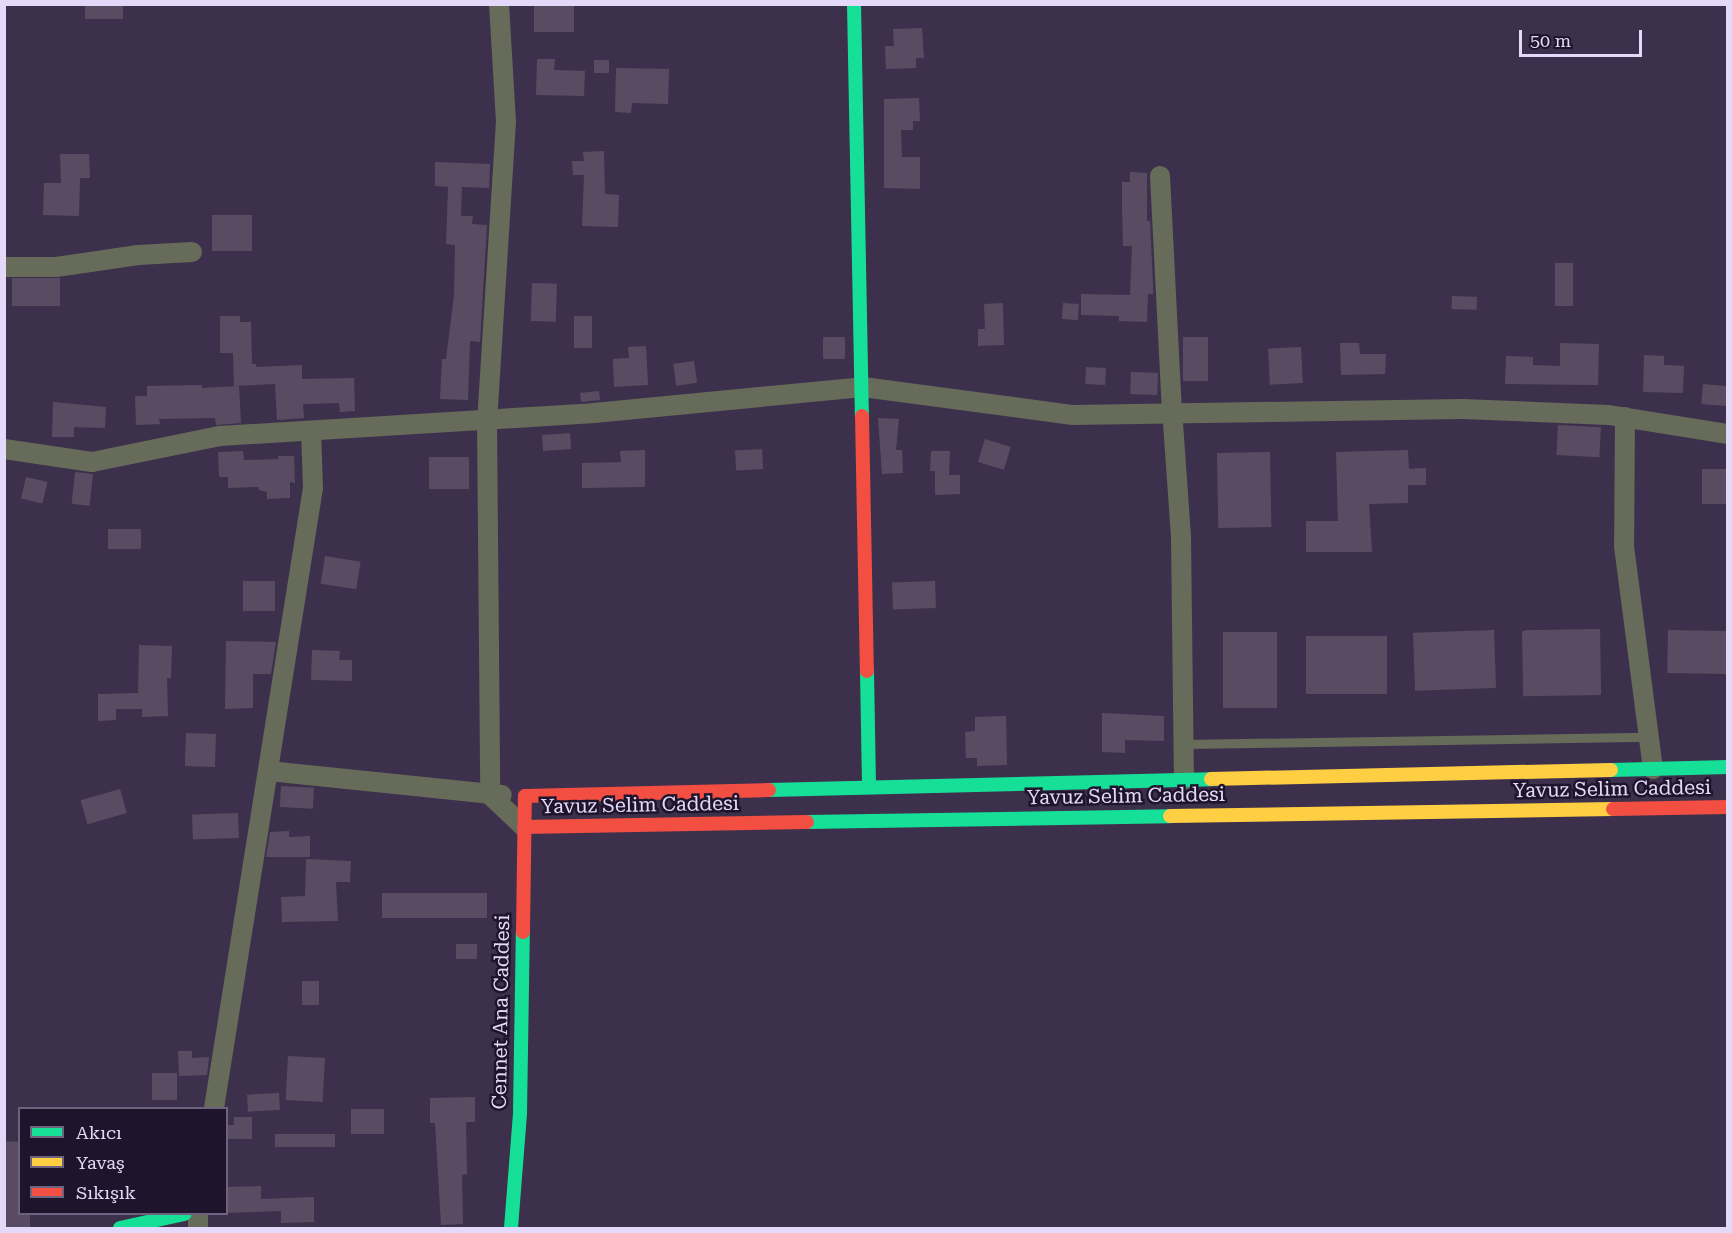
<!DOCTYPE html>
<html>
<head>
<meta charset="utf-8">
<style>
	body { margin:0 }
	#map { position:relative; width:1732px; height:1233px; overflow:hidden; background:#3d304c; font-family:"Roboto Serif",serif }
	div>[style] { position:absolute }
	.building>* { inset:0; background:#594c62; transform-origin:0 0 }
	.lane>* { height:9px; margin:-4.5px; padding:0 4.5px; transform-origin:4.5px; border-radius:4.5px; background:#676b5a }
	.street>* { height:20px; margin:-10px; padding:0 10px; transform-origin:10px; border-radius:10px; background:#676b5a }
	.fast>* { height:14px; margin:-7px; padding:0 7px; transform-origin:7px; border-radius:7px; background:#16e098 }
	.slow>* { height:14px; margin:-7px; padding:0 7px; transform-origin:7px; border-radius:7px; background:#ffcf43 }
	.jam>* { height:14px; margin:-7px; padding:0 7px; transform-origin:7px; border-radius:7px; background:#f24e42 }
	span { translate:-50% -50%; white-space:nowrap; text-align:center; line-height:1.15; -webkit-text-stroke:5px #1e152c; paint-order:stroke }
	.street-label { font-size:20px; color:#e5d9f9 }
	.frame { position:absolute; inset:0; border:6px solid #e5d9f9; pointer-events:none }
	.legend { position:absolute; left:18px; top:1107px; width:210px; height:108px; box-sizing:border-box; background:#1e152c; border:2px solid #6e637e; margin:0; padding:8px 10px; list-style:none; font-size:18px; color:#e5d9f9 }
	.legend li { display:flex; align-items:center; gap:12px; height:30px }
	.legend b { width:30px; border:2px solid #6e637e }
	.scale { position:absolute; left:1519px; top:30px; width:123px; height:27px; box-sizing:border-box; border:3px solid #e5d9f9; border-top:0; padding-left:8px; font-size:18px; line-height:21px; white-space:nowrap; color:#e5d9f9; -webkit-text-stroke:4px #1e152c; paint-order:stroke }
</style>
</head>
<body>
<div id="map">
	<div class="building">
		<div style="left:85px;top:4px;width:38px;height:15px"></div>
		<div style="left:534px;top:4px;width:40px;height:28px"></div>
		<div style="clip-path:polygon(922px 28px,924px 58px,916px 58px,916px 68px,886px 69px,885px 46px,894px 46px,893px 29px)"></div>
		<div style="clip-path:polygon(537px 59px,555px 59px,554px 70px,585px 71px,584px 96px,536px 95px)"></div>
		<div style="left:594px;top:60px;width:15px;height:13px"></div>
		<div style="clip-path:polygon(616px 68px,669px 69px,668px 104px,632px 103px,631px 113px,615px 112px)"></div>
		<div style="clip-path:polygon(919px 98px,920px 121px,913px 121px,913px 130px,901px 130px,902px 157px,920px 157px,920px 189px,884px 188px,884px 99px)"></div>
		<div style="clip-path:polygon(604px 151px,605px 194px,619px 195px,618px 227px,582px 226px,584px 175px,573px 175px,572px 161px,584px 161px,583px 152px)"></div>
		<div style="clip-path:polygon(60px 154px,89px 154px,90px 178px,80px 178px,79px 216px,43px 215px,44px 183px,61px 183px)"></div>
		<div style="clip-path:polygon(435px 162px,490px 164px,489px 188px,462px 187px,461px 216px,473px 216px,472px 224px,487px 225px,480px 342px,470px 341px,468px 400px,440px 399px,442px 359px,446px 359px,454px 295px,455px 245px,446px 244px,448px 187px,435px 186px)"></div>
		<div style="clip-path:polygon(1130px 172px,1147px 173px,1147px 221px,1150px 221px,1153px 285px,1153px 294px,1148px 294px,1147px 322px,1119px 321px,1119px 316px,1081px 315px,1081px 294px,1130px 295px,1132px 246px,1123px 246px,1122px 207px,1122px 182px,1130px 182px)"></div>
		<div style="left:212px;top:215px;width:40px;height:36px"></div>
		<div style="left:1555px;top:263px;width:18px;height:43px"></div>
		<div style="left:60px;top:278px;width:28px;height:48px;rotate:90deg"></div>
		<div style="left:532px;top:283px;width:25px;height:38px;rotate:2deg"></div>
		<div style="left:1452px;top:296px;width:25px;height:13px;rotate:2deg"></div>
		<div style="clip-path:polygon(1003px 303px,1004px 345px,978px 346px,978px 329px,985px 329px,984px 304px)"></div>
		<div style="left:1063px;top:303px;width:16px;height:16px;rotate:4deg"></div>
		<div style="clip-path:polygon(220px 316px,240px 316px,240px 322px,251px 322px,252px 364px,256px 364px,256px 367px,302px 365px,302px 379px,354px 378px,355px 411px,340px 412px,339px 403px,303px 404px,304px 418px,277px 420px,275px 384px,234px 386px,233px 353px,220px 353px)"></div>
		<div style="left:574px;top:316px;width:18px;height:32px"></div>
		<div style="left:823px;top:337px;width:22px;height:22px"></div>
		<div style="left:1183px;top:337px;width:25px;height:44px"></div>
		<div style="clip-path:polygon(1340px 343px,1359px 343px,1360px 354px,1386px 354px,1385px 374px,1341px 375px)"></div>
		<div style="clip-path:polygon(1560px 343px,1599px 344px,1598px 385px,1505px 384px,1506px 356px,1533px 357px,1533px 365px,1560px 366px)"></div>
		<div style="clip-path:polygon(646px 346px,648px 385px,614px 387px,613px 359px,629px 358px,628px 347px)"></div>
		<div style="left:1301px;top:347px;width:36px;height:33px;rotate:87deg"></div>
		<div style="clip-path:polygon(1644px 355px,1664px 356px,1664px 365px,1684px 366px,1683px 393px,1643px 392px)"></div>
		<div style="left:694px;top:361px;width:22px;height:21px;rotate:82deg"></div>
		<div style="left:1086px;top:367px;width:20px;height:17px;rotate:3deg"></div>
		<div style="left:1131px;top:372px;width:27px;height:22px;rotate:2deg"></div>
		<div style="left:1703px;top:384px;width:25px;height:20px;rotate:5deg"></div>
		<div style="clip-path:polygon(202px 385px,202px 388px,239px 386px,241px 423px,216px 425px,215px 418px,159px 419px,160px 424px,136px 425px,135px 396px,147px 396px,147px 386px)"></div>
		<div style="left:599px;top:391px;width:9px;height:19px;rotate:84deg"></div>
		<div style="clip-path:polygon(53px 402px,106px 407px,105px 428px,74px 427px,74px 437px,52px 437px)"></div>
		<div style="clip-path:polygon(878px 418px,899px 419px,896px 450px,902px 450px,903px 473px,882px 474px)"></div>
		<div style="left:1558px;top:425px;width:43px;height:30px;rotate:3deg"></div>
		<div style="left:570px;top:433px;width:16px;height:28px;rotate:86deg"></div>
		<div style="left:985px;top:439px;width:27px;height:24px;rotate:17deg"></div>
		<div style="left:762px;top:449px;width:20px;height:27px;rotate:87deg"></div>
		<div style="clip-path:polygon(645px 450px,645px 487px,582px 488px,582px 463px,621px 462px,620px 451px)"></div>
		<div style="clip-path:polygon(1408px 450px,1409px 469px,1426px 468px,1426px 485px,1408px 485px,1408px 503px,1369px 504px,1372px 552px,1306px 552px,1306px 521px,1338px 521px,1336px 452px)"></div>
		<div style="clip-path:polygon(243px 451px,244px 460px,278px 459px,278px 456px,294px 456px,295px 483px,290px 482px,290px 498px,267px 499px,267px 492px,259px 490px,259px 487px,228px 488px,228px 477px,219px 477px,218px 452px)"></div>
		<div style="clip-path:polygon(931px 451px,950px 451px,949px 475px,960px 475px,960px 494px,935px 495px,935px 471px,930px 471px)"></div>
		<div style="left:1270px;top:452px;width:75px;height:53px;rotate:89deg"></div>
		<div style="left:429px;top:457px;width:40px;height:32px"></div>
		<div style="left:1702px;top:469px;width:26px;height:35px"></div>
		<div style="left:75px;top:472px;width:18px;height:32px;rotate:6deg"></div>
		<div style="left:26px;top:477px;width:22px;height:22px;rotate:13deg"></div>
		<div style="left:108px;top:529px;width:33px;height:20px"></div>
		<div style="left:325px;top:556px;width:36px;height:28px;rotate:9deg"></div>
		<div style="left:275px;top:581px;width:30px;height:32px;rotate:90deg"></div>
		<div style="left:935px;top:581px;width:27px;height:43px;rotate:88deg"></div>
		<div style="left:1600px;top:629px;width:66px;height:78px;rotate:89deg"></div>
		<div style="left:1494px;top:630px;width:58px;height:81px;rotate:88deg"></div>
		<div style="left:1668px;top:630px;width:60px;height:43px;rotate:1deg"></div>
		<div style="left:1223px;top:632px;width:54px;height:76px"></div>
		<div style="left:1306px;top:636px;width:81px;height:58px"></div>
		<div style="clip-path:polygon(226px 641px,276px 642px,271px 674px,253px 674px,253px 708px,225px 709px)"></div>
		<div style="clip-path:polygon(139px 645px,172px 646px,171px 678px,167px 678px,168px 716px,142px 717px,142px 709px,116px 709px,116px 720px,98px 721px,98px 694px,138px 693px)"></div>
		<div style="clip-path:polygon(312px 650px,340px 651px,339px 660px,352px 660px,352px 681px,311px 680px)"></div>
		<div style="clip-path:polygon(1102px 713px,1164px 716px,1164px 741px,1125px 740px,1125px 753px,1102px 752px)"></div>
		<div style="clip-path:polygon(1006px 716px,1007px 765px,977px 766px,977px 758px,966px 758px,965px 732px,975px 731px,975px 717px)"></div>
		<div style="left:186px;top:733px;width:30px;height:33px;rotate:2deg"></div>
		<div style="left:281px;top:786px;width:33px;height:21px;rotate:3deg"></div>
		<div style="left:120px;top:789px;width:25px;height:41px;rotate:74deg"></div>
		<div style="left:238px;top:813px;width:25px;height:46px;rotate:88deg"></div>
		<div style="clip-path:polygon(289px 831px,289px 837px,310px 836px,310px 857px,266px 857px,270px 832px)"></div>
		<div style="clip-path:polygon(306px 859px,351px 861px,350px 882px,336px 882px,338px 921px,282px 922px,281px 897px,305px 896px)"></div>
		<div style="left:487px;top:893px;width:25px;height:105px;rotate:90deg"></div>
		<div style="left:456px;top:944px;width:21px;height:15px"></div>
		<div style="left:302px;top:981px;width:17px;height:24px"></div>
		<div style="clip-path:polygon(178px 1051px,192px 1051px,192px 1058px,209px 1057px,207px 1075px,179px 1076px)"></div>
		<div style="left:288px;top:1056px;width:37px;height:44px;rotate:3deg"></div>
		<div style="left:152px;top:1073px;width:25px;height:27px"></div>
		<div style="left:279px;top:1093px;width:17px;height:32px;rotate:87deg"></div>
		<div style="clip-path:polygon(475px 1097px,475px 1122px,466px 1122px,467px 1174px,462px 1175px,463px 1224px,441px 1225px,435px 1123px,430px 1123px,430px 1098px)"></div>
		<div style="left:384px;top:1109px;width:25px;height:33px;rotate:90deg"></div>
		<div style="clip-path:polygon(234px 1117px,252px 1117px,252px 1139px,226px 1139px,226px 1125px,234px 1125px)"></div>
		<div style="left:335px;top:1134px;width:13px;height:60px;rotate:90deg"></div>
		<div style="clip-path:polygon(4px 1141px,20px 1142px,20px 1214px,30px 1214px,30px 1228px,4px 1228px)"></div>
		<div style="clip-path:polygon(261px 1186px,261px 1199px,314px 1197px,314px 1222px,281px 1223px,281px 1211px,226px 1213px,226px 1187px)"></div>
	</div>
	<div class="lane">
		<div style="left:1184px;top:744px;width:465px;rotate:-0.9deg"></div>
	</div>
	<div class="street">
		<div style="left:499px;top:4px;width:117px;rotate:86.6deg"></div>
		<div style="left:506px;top:121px;width:301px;rotate:93.6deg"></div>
		<div style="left:487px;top:421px;width:374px;rotate:89.5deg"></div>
		<div style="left:490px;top:795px;width:47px;rotate:43.3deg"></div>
		<div style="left:1160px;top:176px;width:218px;rotate:87.1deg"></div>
		<div style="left:1171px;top:394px;width:144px;rotate:86deg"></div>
		<div style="left:1181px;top:538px;width:242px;rotate:89.3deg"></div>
		<div style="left:4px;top:267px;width:52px"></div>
		<div style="left:56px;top:267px;width:83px;rotate:-8.3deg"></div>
		<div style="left:138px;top:255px;width:54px;rotate:-3.2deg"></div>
		<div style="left:1625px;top:417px;width:129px;rotate:90.4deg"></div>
		<div style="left:1624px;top:546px;width:225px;rotate:82.6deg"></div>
		<div style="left:4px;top:449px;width:89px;rotate:8.4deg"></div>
		<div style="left:92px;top:462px;width:131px;rotate:-11.5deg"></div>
		<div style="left:220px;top:436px;width:375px;rotate:-3.5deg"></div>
		<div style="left:594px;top:413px;width:270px;rotate:-5.5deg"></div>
		<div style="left:863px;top:387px;width:212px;rotate:7.6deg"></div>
		<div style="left:1073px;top:415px;width:389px;rotate:-0.9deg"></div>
		<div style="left:1462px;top:409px;width:147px;rotate:2.3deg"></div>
		<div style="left:1609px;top:415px;width:121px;rotate:9.1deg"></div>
		<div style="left:269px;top:771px;width:234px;rotate:5.9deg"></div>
		<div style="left:214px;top:1108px;width:628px;rotate:-80.93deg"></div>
		<div style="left:313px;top:488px;width:57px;rotate:-92deg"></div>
		<div style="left:198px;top:1228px;width:14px;rotate:-90deg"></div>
	</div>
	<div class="fast">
		<div style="left:854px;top:4px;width:412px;rotate:88.9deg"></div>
		<div style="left:867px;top:671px;width:116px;rotate:89deg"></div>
		<div style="left:1611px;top:770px;width:117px;rotate:-1.5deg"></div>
		<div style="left:769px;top:790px;width:442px;rotate:-1.4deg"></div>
		<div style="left:807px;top:822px;width:363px;rotate:-0.9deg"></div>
		<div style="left:120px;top:1228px;width:66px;rotate:-12.3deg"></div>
		<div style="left:511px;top:1228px;width:115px;rotate:-85.5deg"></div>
		<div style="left:520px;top:1113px;width:181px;rotate:-89.1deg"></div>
	</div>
	<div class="slow">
		<div style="left:1211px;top:779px;width:400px;rotate:-1.3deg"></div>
		<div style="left:1170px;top:816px;width:443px;rotate:-0.9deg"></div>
	</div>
	<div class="jam">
		<div style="left:862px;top:416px;width:255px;rotate:88.9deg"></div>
		<div style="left:1613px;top:809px;width:115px;rotate:-1deg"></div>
		<div style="left:524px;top:827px;width:283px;rotate:-1deg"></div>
		<div style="left:523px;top:932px;width:136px;rotate:-89.2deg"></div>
		<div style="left:525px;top:796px;width:244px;rotate:-1.4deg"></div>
	</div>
	<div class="street-label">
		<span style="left:1612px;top:789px;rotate:-1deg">Yavuz Selim Caddesi</span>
		<span style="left:1126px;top:796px;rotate:-1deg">Yavuz Selim Caddesi</span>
		<span style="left:640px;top:805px;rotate:-1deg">Yavuz Selim Caddesi</span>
		<span style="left:501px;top:1012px;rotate:-89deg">Cennet Ana Caddesi</span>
	</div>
	<div class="frame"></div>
	<ul class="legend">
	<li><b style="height:8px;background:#16e098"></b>Akıcı</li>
	<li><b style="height:8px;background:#ffcf43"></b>Yavaş</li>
	<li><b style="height:8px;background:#f24e42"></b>Sıkışık</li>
	</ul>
	<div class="scale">50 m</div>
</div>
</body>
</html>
